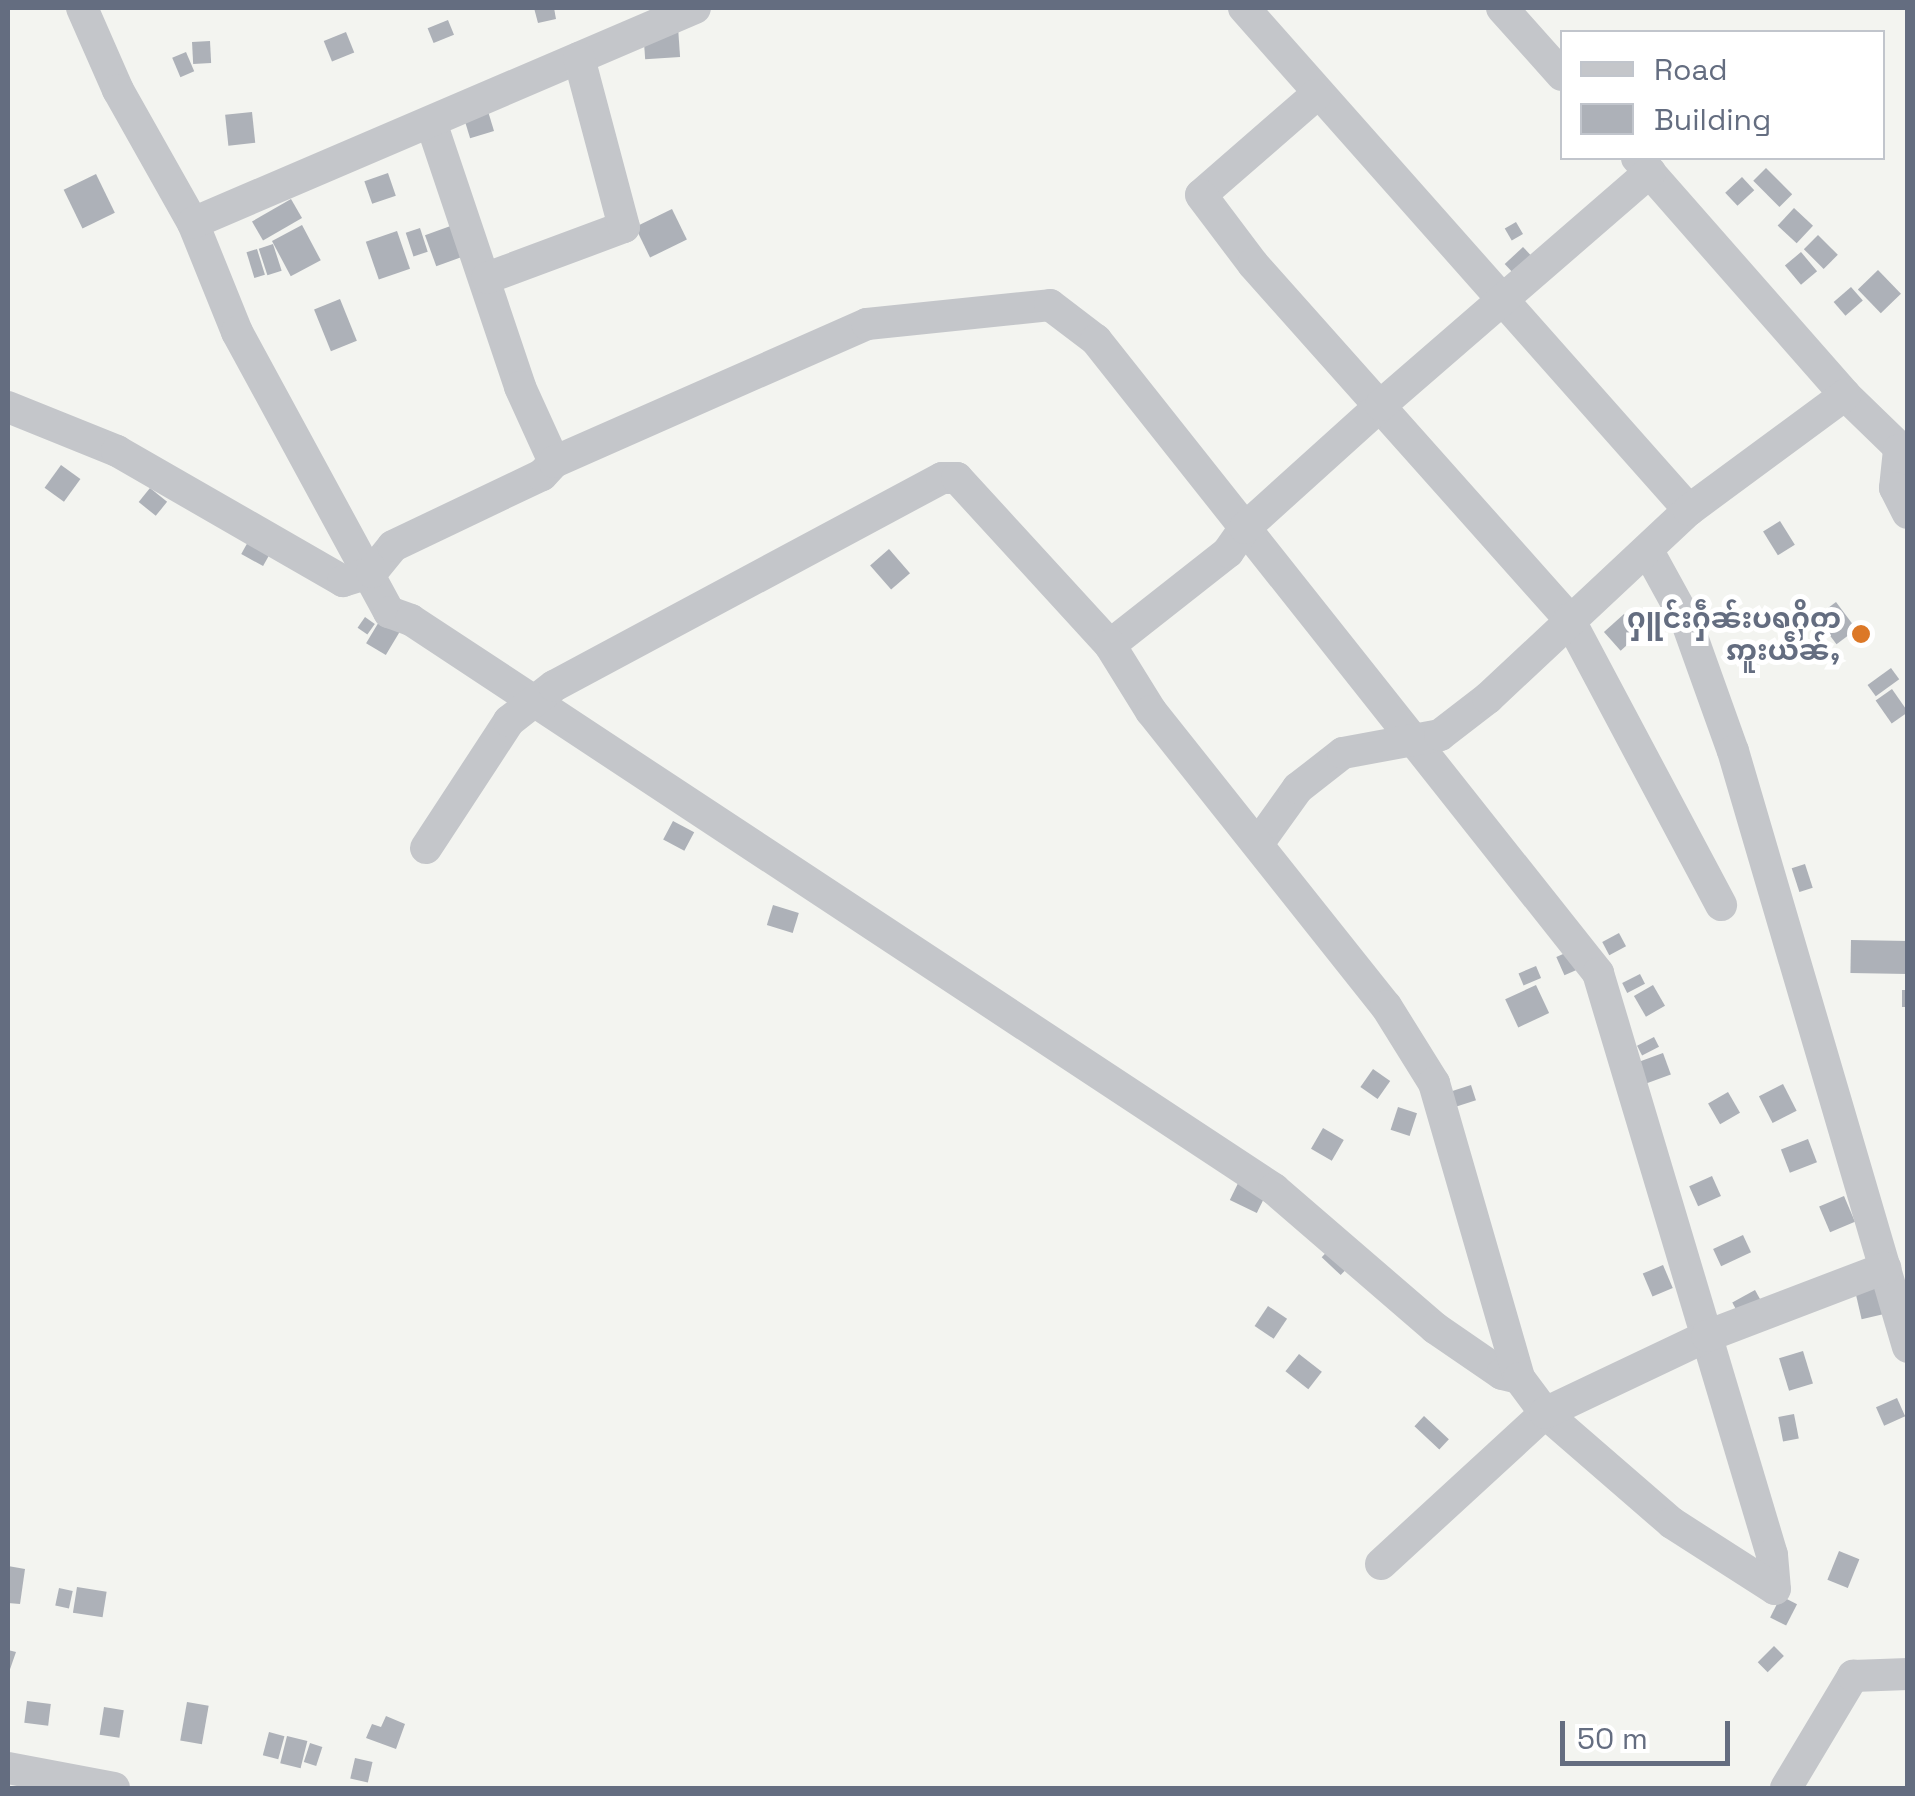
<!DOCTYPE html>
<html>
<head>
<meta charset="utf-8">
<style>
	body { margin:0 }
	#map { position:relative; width:1915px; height:1796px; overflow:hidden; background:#f3f4f0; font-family:"Space Grotesk","Noto Sans Myanmar",sans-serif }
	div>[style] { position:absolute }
	.building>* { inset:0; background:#adb1b8; transform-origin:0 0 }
	.minor>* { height:32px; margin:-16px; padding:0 16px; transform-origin:16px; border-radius:16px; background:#c4c6ca }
	.dots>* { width:28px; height:28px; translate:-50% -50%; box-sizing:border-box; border:5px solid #fff; border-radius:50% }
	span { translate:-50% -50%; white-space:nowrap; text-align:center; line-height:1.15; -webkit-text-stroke:10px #fff; paint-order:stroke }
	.poi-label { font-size:28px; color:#646d80; font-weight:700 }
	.right { translate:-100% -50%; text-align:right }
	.frame { position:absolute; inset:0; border:10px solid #646d80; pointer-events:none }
	.legend { position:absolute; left:1560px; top:30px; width:325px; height:130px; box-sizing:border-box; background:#fff; border:2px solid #c1c5cc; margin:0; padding:12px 18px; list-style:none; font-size:30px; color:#646d80 }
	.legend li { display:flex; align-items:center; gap:20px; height:50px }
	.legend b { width:50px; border:2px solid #c1c5cc }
	.scale { position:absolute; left:1560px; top:1721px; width:170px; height:45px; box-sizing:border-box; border:5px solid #646d80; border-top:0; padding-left:12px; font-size:30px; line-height:35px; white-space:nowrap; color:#646d80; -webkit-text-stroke:8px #fff; paint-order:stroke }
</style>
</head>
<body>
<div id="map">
	<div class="building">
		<div style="clip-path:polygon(534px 8px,554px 8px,556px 19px,538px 23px)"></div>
		<div style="left:448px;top:20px;width:16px;height:22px;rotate:68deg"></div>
		<div style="left:678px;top:27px;width:30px;height:35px;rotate:86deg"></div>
		<div style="left:346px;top:32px;width:22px;height:24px;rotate:68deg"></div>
		<div style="left:210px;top:41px;width:22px;height:18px;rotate:87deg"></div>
		<div style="left:186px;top:52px;width:21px;height:15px;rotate:67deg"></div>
		<div style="left:487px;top:108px;width:24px;height:25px;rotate:73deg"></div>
		<div style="left:252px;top:112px;width:31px;height:27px;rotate:84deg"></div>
		<div style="left:1766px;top:168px;width:37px;height:18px;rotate:45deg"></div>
		<div style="left:388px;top:173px;width:24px;height:25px;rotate:71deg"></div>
		<div style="left:96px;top:174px;width:43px;height:36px;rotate:64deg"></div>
		<div style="left:1742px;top:177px;width:18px;height:23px;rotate:47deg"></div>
		<div style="left:291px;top:199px;width:22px;height:45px;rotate:60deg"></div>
		<div style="left:1794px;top:208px;width:26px;height:24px;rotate:43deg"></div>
		<div style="left:672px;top:209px;width:34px;height:41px;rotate:64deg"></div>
		<div style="left:1516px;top:222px;width:14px;height:13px;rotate:60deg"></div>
		<div style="left:456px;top:224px;width:33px;height:33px;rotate:70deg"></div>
		<div style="left:302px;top:225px;width:40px;height:34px;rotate:62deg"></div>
		<div style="left:420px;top:228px;width:25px;height:15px;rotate:72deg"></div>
		<div style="left:397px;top:231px;width:40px;height:33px;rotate:71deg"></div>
		<div style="left:1818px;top:235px;width:28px;height:20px;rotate:45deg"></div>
		<div style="left:273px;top:244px;width:28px;height:15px;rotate:72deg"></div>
		<div style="left:1523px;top:247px;width:33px;height:25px;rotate:47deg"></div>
		<div style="left:257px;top:249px;width:27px;height:11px;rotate:73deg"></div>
		<div style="left:1801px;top:252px;width:25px;height:21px;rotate:50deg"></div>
		<div style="left:1878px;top:270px;width:33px;height:28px;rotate:46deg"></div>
		<div style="left:1851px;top:287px;width:18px;height:23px;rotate:49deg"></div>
		<div style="left:340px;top:299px;width:45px;height:28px;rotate:68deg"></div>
		<div style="left:61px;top:465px;width:24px;height:28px;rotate:36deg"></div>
		<div style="left:150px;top:488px;width:22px;height:18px;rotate:39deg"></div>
		<div style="left:1780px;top:521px;width:28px;height:20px;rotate:58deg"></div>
		<div style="left:249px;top:540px;width:25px;height:16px;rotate:29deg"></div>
		<div style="left:889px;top:549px;width:32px;height:25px;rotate:49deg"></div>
		<div style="left:1836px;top:602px;width:34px;height:25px;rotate:53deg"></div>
		<div style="left:1624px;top:614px;width:25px;height:27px;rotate:48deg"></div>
		<div style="left:365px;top:617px;width:12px;height:13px;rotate:35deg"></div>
		<div style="left:380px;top:620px;width:23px;height:27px;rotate:31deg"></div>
		<div style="left:1891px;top:668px;width:14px;height:29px;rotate:54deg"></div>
		<div style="left:1892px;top:689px;width:28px;height:20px;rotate:55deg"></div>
		<div style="left:673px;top:821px;width:24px;height:21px;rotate:28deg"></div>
		<div style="left:1805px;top:864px;width:25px;height:14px;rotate:72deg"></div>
		<div style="left:773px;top:905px;width:27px;height:21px;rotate:17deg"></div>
		<div style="left:1619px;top:933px;width:15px;height:19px;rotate:62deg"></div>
		<div style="left:1851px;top:940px;width:57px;height:33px;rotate:1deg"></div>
		<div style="left:1570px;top:951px;width:20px;height:15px;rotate:66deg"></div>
		<div style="left:1536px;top:966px;width:13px;height:19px;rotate:67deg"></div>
		<div style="left:1640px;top:974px;width:11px;height:20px;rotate:63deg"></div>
		<div style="left:1536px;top:985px;width:31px;height:34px;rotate:65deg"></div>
		<div style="left:1653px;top:985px;width:24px;height:22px;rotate:60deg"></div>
		<div style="left:1902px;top:990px;width:6px;height:17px"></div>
		<div style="left:1654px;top:1037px;width:11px;height:19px;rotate:63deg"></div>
		<div style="left:1663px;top:1053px;width:23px;height:27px;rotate:70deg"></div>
		<div style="left:1373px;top:1069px;width:21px;height:22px;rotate:35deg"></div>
		<div style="left:1783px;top:1084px;width:30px;height:27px;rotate:63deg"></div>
		<div style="left:1471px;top:1085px;width:16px;height:22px;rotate:72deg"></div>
		<div style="left:1728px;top:1092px;width:24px;height:23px;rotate:60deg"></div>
		<div style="left:1398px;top:1107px;width:20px;height:24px;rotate:18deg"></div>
		<div style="left:1323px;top:1128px;width:24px;height:24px;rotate:30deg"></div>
		<div style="left:1808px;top:1139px;width:25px;height:29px;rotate:69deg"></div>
		<div style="left:1243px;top:1173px;width:30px;height:30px;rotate:26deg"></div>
		<div style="left:1712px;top:1176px;width:22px;height:25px;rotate:66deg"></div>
		<div style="left:1844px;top:1196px;width:28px;height:27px;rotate:67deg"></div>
		<div style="left:1743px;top:1235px;width:19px;height:33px;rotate:65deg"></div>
		<div style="left:1336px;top:1242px;width:26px;height:21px;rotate:43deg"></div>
		<div style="left:1663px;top:1265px;width:25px;height:22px;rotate:67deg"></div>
		<div style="left:1877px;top:1288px;width:27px;height:22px;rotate:77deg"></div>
		<div style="left:1755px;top:1290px;width:18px;height:26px;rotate:61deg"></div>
		<div style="left:1268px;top:1306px;width:23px;height:24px;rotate:34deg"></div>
		<div style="left:1803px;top:1351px;width:34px;height:25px;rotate:73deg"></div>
		<div style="left:1299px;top:1354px;width:29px;height:22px;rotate:38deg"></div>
		<div style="left:1897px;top:1398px;width:20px;height:23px;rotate:66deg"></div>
		<div style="left:1794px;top:1414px;width:25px;height:16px;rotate:79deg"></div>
		<div style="left:1424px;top:1416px;width:34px;height:14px;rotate:43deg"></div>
		<div style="left:1839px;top:1551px;width:22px;height:31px;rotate:22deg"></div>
		<div style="clip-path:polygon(8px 1566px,25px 1569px,20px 1604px,8px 1603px)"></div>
		<div style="left:77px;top:1587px;width:30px;height:26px;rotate:9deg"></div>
		<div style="left:59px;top:1588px;width:14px;height:18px;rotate:12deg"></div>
		<div style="left:1781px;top:1596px;width:18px;height:24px;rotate:27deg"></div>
		<div style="left:1774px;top:1646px;width:14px;height:23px;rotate:45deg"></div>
		<div style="clip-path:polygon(8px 1650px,16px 1652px,8px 1675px)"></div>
		<div style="left:27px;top:1701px;width:24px;height:22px;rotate:7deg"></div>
		<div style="left:187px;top:1702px;width:22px;height:39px;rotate:10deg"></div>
		<div style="left:104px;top:1707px;width:20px;height:28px;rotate:9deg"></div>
		<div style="clip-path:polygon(386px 1716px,405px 1724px,396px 1749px,366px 1738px,372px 1724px,381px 1727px)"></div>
		<div style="left:269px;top:1732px;width:16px;height:24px;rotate:15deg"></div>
		<div style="left:287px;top:1736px;width:21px;height:28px;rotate:14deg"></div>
		<div style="left:310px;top:1743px;width:13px;height:20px;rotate:18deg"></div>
		<div style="left:355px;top:1758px;width:18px;height:21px;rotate:13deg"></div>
	</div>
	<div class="minor">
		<div style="left:82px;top:8px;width:90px;rotate:66.3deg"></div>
		<div style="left:118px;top:90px;width:153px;rotate:60.6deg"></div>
		<div style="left:193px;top:223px;width:118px;rotate:68deg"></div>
		<div style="left:237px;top:332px;width:319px;rotate:61.5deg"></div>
		<div style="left:389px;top:612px;width:23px;rotate:20deg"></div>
		<div style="left:411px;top:620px;width:1034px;rotate:33.4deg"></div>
		<div style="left:1274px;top:1189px;width:213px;rotate:40.8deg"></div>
		<div style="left:1435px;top:1328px;width:81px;rotate:34.5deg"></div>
		<div style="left:1502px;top:1374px;width:17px;rotate:13deg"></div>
		<div style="left:1244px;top:8px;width:671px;rotate:48.44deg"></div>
		<div style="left:1502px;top:8px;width:90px;rotate:48.2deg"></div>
		<div style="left:1316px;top:95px;width:152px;rotate:139deg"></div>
		<div style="left:1201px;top:195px;width:86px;rotate:53deg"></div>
		<div style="left:1253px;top:264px;width:475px;rotate:48.3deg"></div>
		<div style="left:1569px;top:619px;width:324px;rotate:62deg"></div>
		<div style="left:431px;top:122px;width:280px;rotate:71.4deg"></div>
		<div style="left:520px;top:387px;width:82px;rotate:65.6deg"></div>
		<div style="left:1637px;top:158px;width:315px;rotate:48.7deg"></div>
		<div style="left:1845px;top:395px;width:88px;rotate:44.1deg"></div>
		<div style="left:193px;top:223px;width:546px;rotate:-23.18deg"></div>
		<div style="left:487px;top:278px;width:146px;rotate:-20.4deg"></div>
		<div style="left:624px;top:227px;width:175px;rotate:-104.9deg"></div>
		<div style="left:8px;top:407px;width:118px;rotate:22deg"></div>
		<div style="left:117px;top:451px;width:261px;rotate:29.9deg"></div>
		<div style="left:343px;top:581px;width:30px;rotate:-17deg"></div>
		<div style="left:372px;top:572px;width:33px;rotate:-51deg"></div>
		<div style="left:393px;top:546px;width:165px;rotate:-25.5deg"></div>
		<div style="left:542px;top:475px;width:18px;rotate:-47deg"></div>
		<div style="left:554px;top:462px;width:342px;rotate:-23.8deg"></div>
		<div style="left:867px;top:324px;width:184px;rotate:-5.9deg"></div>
		<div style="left:1050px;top:305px;width:58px;rotate:37.3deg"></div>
		<div style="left:1096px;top:340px;width:808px;rotate:51.58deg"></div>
		<div style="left:1598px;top:973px;width:607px;rotate:73.35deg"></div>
		<div style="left:1772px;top:1555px;width:34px;rotate:85deg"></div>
		<div style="left:1899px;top:450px;width:38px;rotate:96deg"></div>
		<div style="left:1895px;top:488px;width:28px;rotate:63deg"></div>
		<div style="left:1648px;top:551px;width:79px;rotate:61.2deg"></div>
		<div style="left:1686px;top:620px;width:139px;rotate:70.3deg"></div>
		<div style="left:1733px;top:751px;width:621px;rotate:73.64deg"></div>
		<div style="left:1110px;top:645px;width:150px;rotate:-38.2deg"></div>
		<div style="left:1228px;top:552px;width:29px;rotate:-55deg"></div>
		<div style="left:1245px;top:528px;width:183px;rotate:-42.1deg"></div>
		<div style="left:1381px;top:405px;width:356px;rotate:-40.9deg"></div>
		<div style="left:1260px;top:841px;width:65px;rotate:-54.4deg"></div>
		<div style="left:1298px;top:788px;width:57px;rotate:-37.9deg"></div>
		<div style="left:1343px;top:753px;width:99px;rotate:-10.5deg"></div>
		<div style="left:1440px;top:735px;width:61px;rotate:-37.6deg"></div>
		<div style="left:1488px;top:698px;width:275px;rotate:-43.1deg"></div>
		<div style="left:1689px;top:510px;width:194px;rotate:-36.4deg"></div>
		<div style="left:426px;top:848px;width:152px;rotate:-56.8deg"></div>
		<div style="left:509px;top:721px;width:57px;rotate:-37.9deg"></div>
		<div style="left:554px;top:686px;width:440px;rotate:-28.2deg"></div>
		<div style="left:942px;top:478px;width:15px"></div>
		<div style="left:957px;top:478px;width:226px;rotate:47.5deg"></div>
		<div style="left:1110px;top:645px;width:78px;rotate:58.2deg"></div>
		<div style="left:1151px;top:711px;width:377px;rotate:51.5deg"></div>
		<div style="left:1386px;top:1006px;width:91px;rotate:58.1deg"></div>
		<div style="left:1434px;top:1083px;width:307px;rotate:73.9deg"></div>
		<div style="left:1519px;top:1378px;width:44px;rotate:53.4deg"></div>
		<div style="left:1545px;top:1413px;width:168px;rotate:40.9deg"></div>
		<div style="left:1672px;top:1523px;width:122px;rotate:32.7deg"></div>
		<div style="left:1381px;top:1564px;width:223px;rotate:-42.6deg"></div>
		<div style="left:1545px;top:1413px;width:179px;rotate:-25.4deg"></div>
		<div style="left:1707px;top:1336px;width:191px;rotate:-20.9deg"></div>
		<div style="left:8px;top:1768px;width:108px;rotate:10.7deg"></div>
		<div style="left:1786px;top:1788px;width:131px;rotate:-59.1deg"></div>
		<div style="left:1853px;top:1676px;width:55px;rotate:-2.1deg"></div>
	</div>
	<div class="dots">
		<div style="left:1861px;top:634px;background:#dc7827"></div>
	</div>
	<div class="poi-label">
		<span class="right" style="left:1841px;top:634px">ႁူင်းႁဵၼ်းပရႁိတ<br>ဢူးယဵၼ်ႇ</span>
	</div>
	<div class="frame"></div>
	<ul class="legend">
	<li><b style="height:12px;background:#c4c6ca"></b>Road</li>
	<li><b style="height:28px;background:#adb1b8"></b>Building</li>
	</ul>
	<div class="scale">50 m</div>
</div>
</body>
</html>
